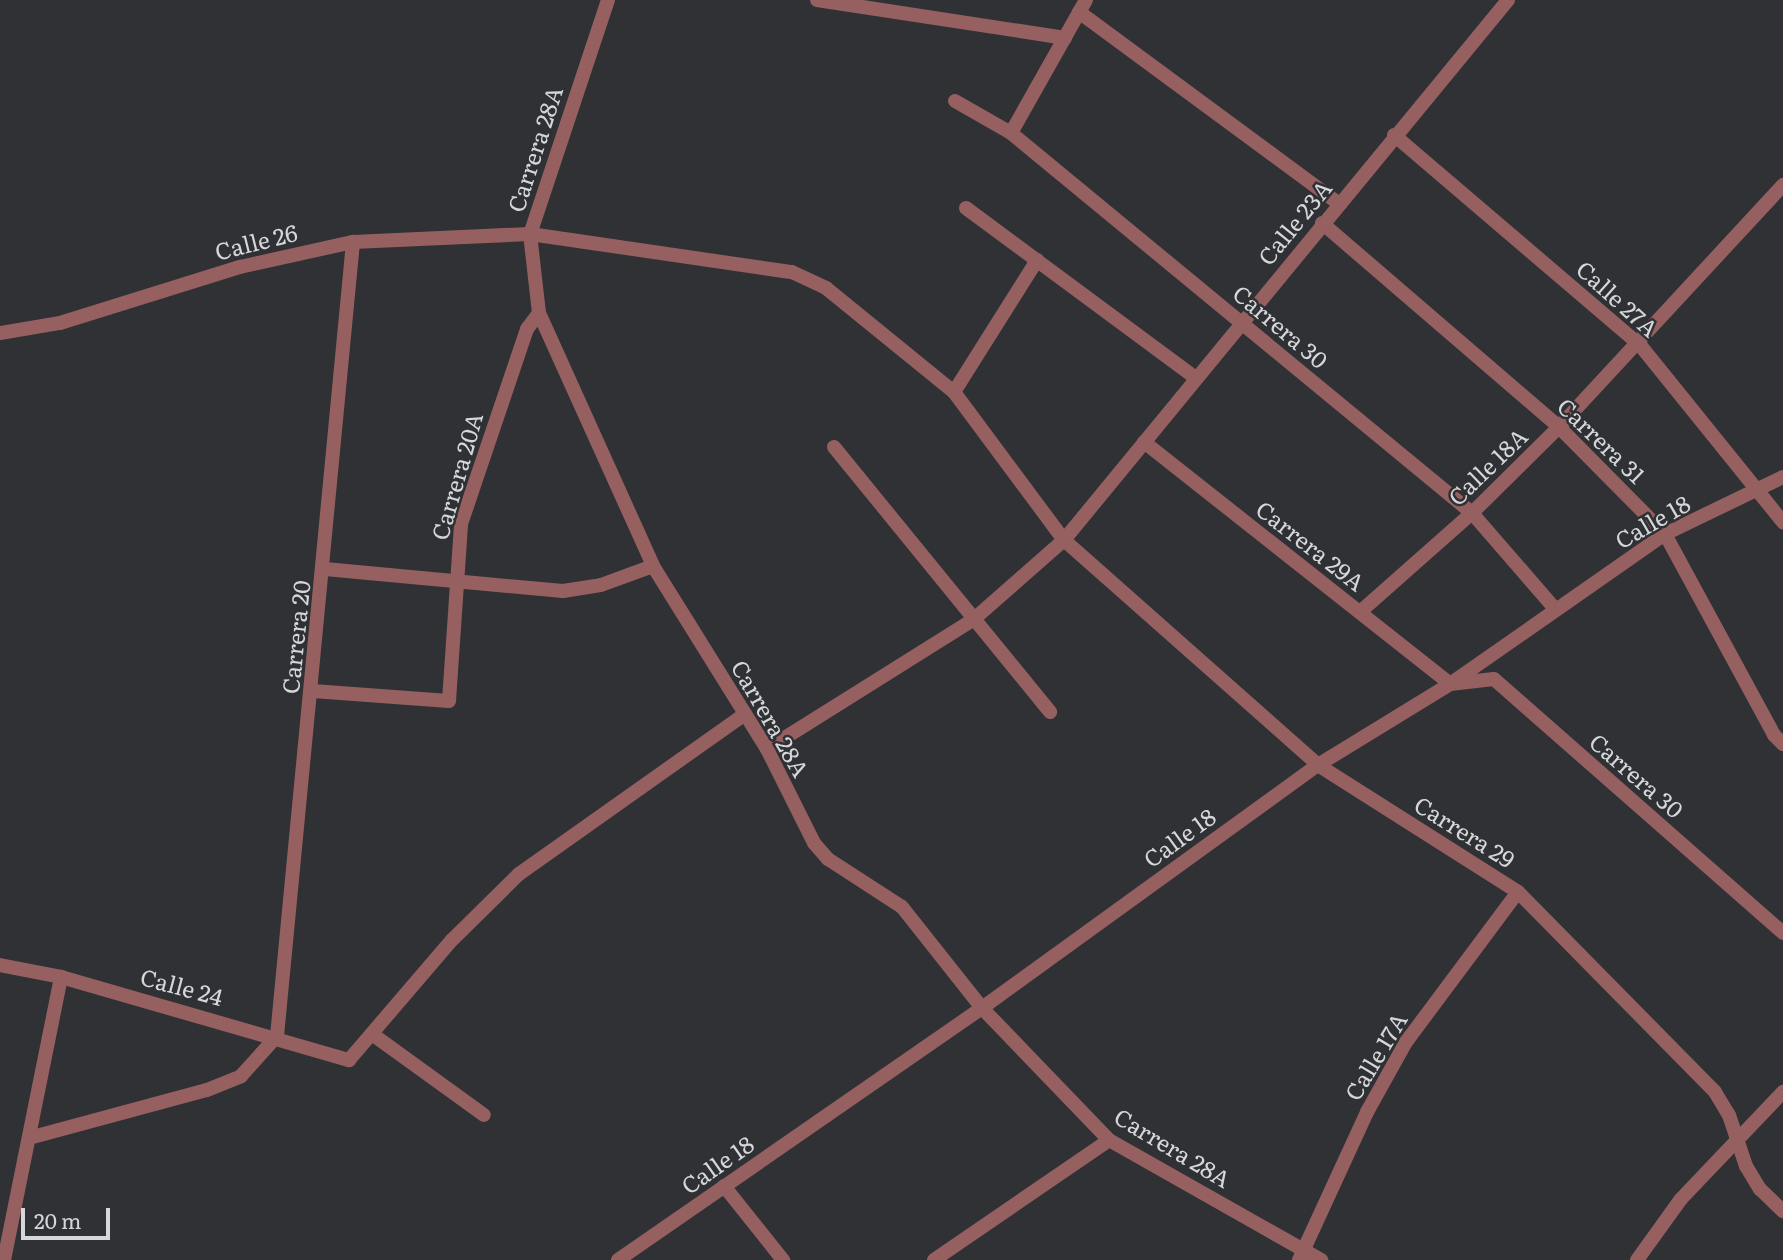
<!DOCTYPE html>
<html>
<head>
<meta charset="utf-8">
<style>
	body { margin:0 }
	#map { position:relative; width:1783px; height:1260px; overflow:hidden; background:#2f3135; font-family:Literata,serif }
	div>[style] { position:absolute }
	.street>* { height:14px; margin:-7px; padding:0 7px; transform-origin:7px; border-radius:7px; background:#95605f }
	span { translate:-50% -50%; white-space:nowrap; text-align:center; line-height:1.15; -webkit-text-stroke:5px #2f3135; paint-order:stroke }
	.street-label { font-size:23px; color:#d6d7da }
	.scale { position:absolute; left:21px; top:1208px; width:89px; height:32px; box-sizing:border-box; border:4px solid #d6d7da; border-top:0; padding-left:9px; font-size:21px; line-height:24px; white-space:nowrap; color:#d6d7da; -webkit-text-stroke:5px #2f3135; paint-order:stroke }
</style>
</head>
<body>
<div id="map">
	<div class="street">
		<div style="left:608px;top:0;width:247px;rotate:108.4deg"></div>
		<div style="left:530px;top:234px;width:80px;rotate:83.5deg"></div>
		<div style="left:539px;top:313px;width:277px;rotate:65.7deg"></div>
		<div style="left:653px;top:566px;width:216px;rotate:58.1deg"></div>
		<div style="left:767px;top:749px;width:105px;rotate:63.4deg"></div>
		<div style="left:814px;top:843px;width:21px;rotate:49deg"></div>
		<div style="left:828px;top:859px;width:88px;rotate:33deg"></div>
		<div style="left:902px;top:907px;width:129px;rotate:51.6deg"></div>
		<div style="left:982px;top:1008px;width:183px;rotate:46.1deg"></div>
		<div style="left:1109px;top:1140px;width:244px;rotate:29.5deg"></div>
		<div style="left:817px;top:0;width:251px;rotate:8.7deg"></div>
		<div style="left:1079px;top:12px;width:322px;rotate:36.4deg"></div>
		<div style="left:955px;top:101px;width:64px;rotate:29.7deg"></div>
		<div style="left:1011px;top:133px;width:597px;rotate:39.5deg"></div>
		<div style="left:1472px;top:513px;width:128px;rotate:49.1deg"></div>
		<div style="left:1011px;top:133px;width:153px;rotate:-60.6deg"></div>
		<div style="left:1394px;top:135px;width:323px;rotate:40.5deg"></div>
		<div style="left:1640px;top:345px;width:228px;rotate:51.1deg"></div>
		<div style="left:966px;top:208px;width:286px;rotate:36.5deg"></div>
		<div style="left:1322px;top:223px;width:313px;rotate:40.7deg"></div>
		<div style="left:1559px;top:427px;width:151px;rotate:45.3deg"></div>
		<div style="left:1665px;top:534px;width:229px;rotate:61.5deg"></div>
		<div style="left:1774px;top:735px;width:13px;rotate:45deg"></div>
		<div style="left:0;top:333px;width:61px;rotate:-9.5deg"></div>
		<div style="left:60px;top:323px;width:189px;rotate:-17.3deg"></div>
		<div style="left:240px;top:267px;width:116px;rotate:-12.5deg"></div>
		<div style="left:353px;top:242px;width:177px;rotate:-2.6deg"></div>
		<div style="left:530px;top:234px;width:265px;rotate:8.3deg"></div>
		<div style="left:792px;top:272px;width:38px;rotate:25deg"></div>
		<div style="left:826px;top:288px;width:165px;rotate:39.1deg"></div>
		<div style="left:954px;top:392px;width:184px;rotate:53.4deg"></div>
		<div style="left:1064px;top:540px;width:339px;rotate:41.5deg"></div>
		<div style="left:1318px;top:765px;width:237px;rotate:32.4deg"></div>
		<div style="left:1518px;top:892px;width:281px;rotate:45.4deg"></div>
		<div style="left:1715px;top:1092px;width:27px;rotate:59deg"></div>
		<div style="left:1729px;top:1115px;width:54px;rotate:71.6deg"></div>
		<div style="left:1746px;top:1166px;width:27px;rotate:59deg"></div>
		<div style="left:1760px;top:1189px;width:32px;rotate:44deg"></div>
		<div style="left:954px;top:392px;width:156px;rotate:-57.8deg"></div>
		<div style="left:1144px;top:442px;width:390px;rotate:38.3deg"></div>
		<div style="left:1450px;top:684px;width:44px;rotate:-6.5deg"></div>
		<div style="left:1494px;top:679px;width:385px;rotate:41.3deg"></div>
		<div style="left:834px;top:447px;width:342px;rotate:50.8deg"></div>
		<div style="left:325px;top:569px;width:239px;rotate:5.3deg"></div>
		<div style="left:563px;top:591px;width:38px;rotate:-9deg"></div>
		<div style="left:601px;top:585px;width:55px;rotate:-20.1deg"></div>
		<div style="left:1360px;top:612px;width:149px;rotate:-41.5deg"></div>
		<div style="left:1472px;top:513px;width:122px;rotate:-44.7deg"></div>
		<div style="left:1559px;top:427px;width:330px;rotate:-47.2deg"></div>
		<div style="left:313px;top:691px;width:136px;rotate:4.2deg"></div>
		<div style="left:449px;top:701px;width:177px;rotate:-86.1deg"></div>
		<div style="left:461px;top:524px;width:206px;rotate:-71.3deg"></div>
		<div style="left:527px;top:329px;width:20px;rotate:-53deg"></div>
		<div style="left:767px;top:749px;width:244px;rotate:-32.1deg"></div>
		<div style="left:974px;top:619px;width:120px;rotate:-41.3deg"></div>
		<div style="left:1064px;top:540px;width:699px;rotate:-50.57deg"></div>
		<div style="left:0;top:965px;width:62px;rotate:11.1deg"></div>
		<div style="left:61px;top:977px;width:300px;rotate:16.1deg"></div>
		<div style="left:349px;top:1060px;width:158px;rotate:-49.4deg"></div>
		<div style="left:452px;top:940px;width:94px;rotate:-44.6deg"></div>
		<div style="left:519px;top:874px;width:277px;rotate:-35.3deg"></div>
		<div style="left:372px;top:1034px;width:138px;rotate:35.9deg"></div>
		<div style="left:29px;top:1138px;width:184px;rotate:-15.1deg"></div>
		<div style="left:207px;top:1090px;width:37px;rotate:-22deg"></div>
		<div style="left:241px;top:1076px;width:54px;rotate:-48deg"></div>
		<div style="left:277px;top:1036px;width:798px;rotate:-84.53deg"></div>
		<div style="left:724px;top:1186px;width:95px;rotate:51.4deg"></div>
		<div style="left:4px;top:1260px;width:289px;rotate:-78.6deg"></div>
		<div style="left:618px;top:1260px;width:443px;rotate:-34.7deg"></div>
		<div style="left:982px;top:1008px;width:415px;rotate:-35.9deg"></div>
		<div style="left:1318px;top:765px;width:155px;rotate:-31.5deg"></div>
		<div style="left:1450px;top:684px;width:262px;rotate:-34.9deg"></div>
		<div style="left:1665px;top:534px;width:131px;rotate:-25.8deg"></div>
		<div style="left:934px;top:1260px;width:212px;rotate:-34.4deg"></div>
		<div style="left:1299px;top:1260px;width:163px;rotate:-65.3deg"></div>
		<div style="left:1367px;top:1112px;width:80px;rotate:-60.9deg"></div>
		<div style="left:1406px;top:1042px;width:187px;rotate:-53.3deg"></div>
		<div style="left:1637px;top:1260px;width:75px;rotate:-54.2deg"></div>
		<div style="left:1681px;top:1199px;width:148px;rotate:-46.4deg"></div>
	</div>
	<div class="street-label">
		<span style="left:534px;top:149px;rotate:-72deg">Carrera 28A</span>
		<span style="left:1294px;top:222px;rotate:-51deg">Calle 23A</span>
		<span style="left:256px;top:241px;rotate:-14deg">Calle 26</span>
		<span style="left:1618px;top:298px;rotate:42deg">Calle 27A</span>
		<span style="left:1281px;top:326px;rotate:40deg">Carrera 30</span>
		<span style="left:1602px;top:440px;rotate:44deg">Carrera 31</span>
		<span style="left:1487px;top:466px;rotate:-44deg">Calle 18A</span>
		<span style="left:456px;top:476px;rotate:-74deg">Carrera 20A</span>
		<span style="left:1652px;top:521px;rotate:-30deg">Calle 18</span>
		<span style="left:1311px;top:545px;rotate:38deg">Carrera 29A</span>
		<span style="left:295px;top:637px;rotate:-84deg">Carrera 20</span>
		<span style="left:771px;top:718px;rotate:60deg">Carrera 28A</span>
		<span style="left:1637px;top:775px;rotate:41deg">Carrera 30</span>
		<span style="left:1465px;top:831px;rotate:32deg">Carrera 29</span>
		<span style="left:1179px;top:837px;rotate:-36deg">Calle 18</span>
		<span style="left:182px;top:986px;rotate:15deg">Calle 24</span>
		<span style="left:1375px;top:1056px;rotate:-59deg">Calle 17A</span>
		<span style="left:1173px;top:1147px;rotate:31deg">Carrera 28A</span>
		<span style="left:717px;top:1164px;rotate:-35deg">Calle 18</span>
	</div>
	<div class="scale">20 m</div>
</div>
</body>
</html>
